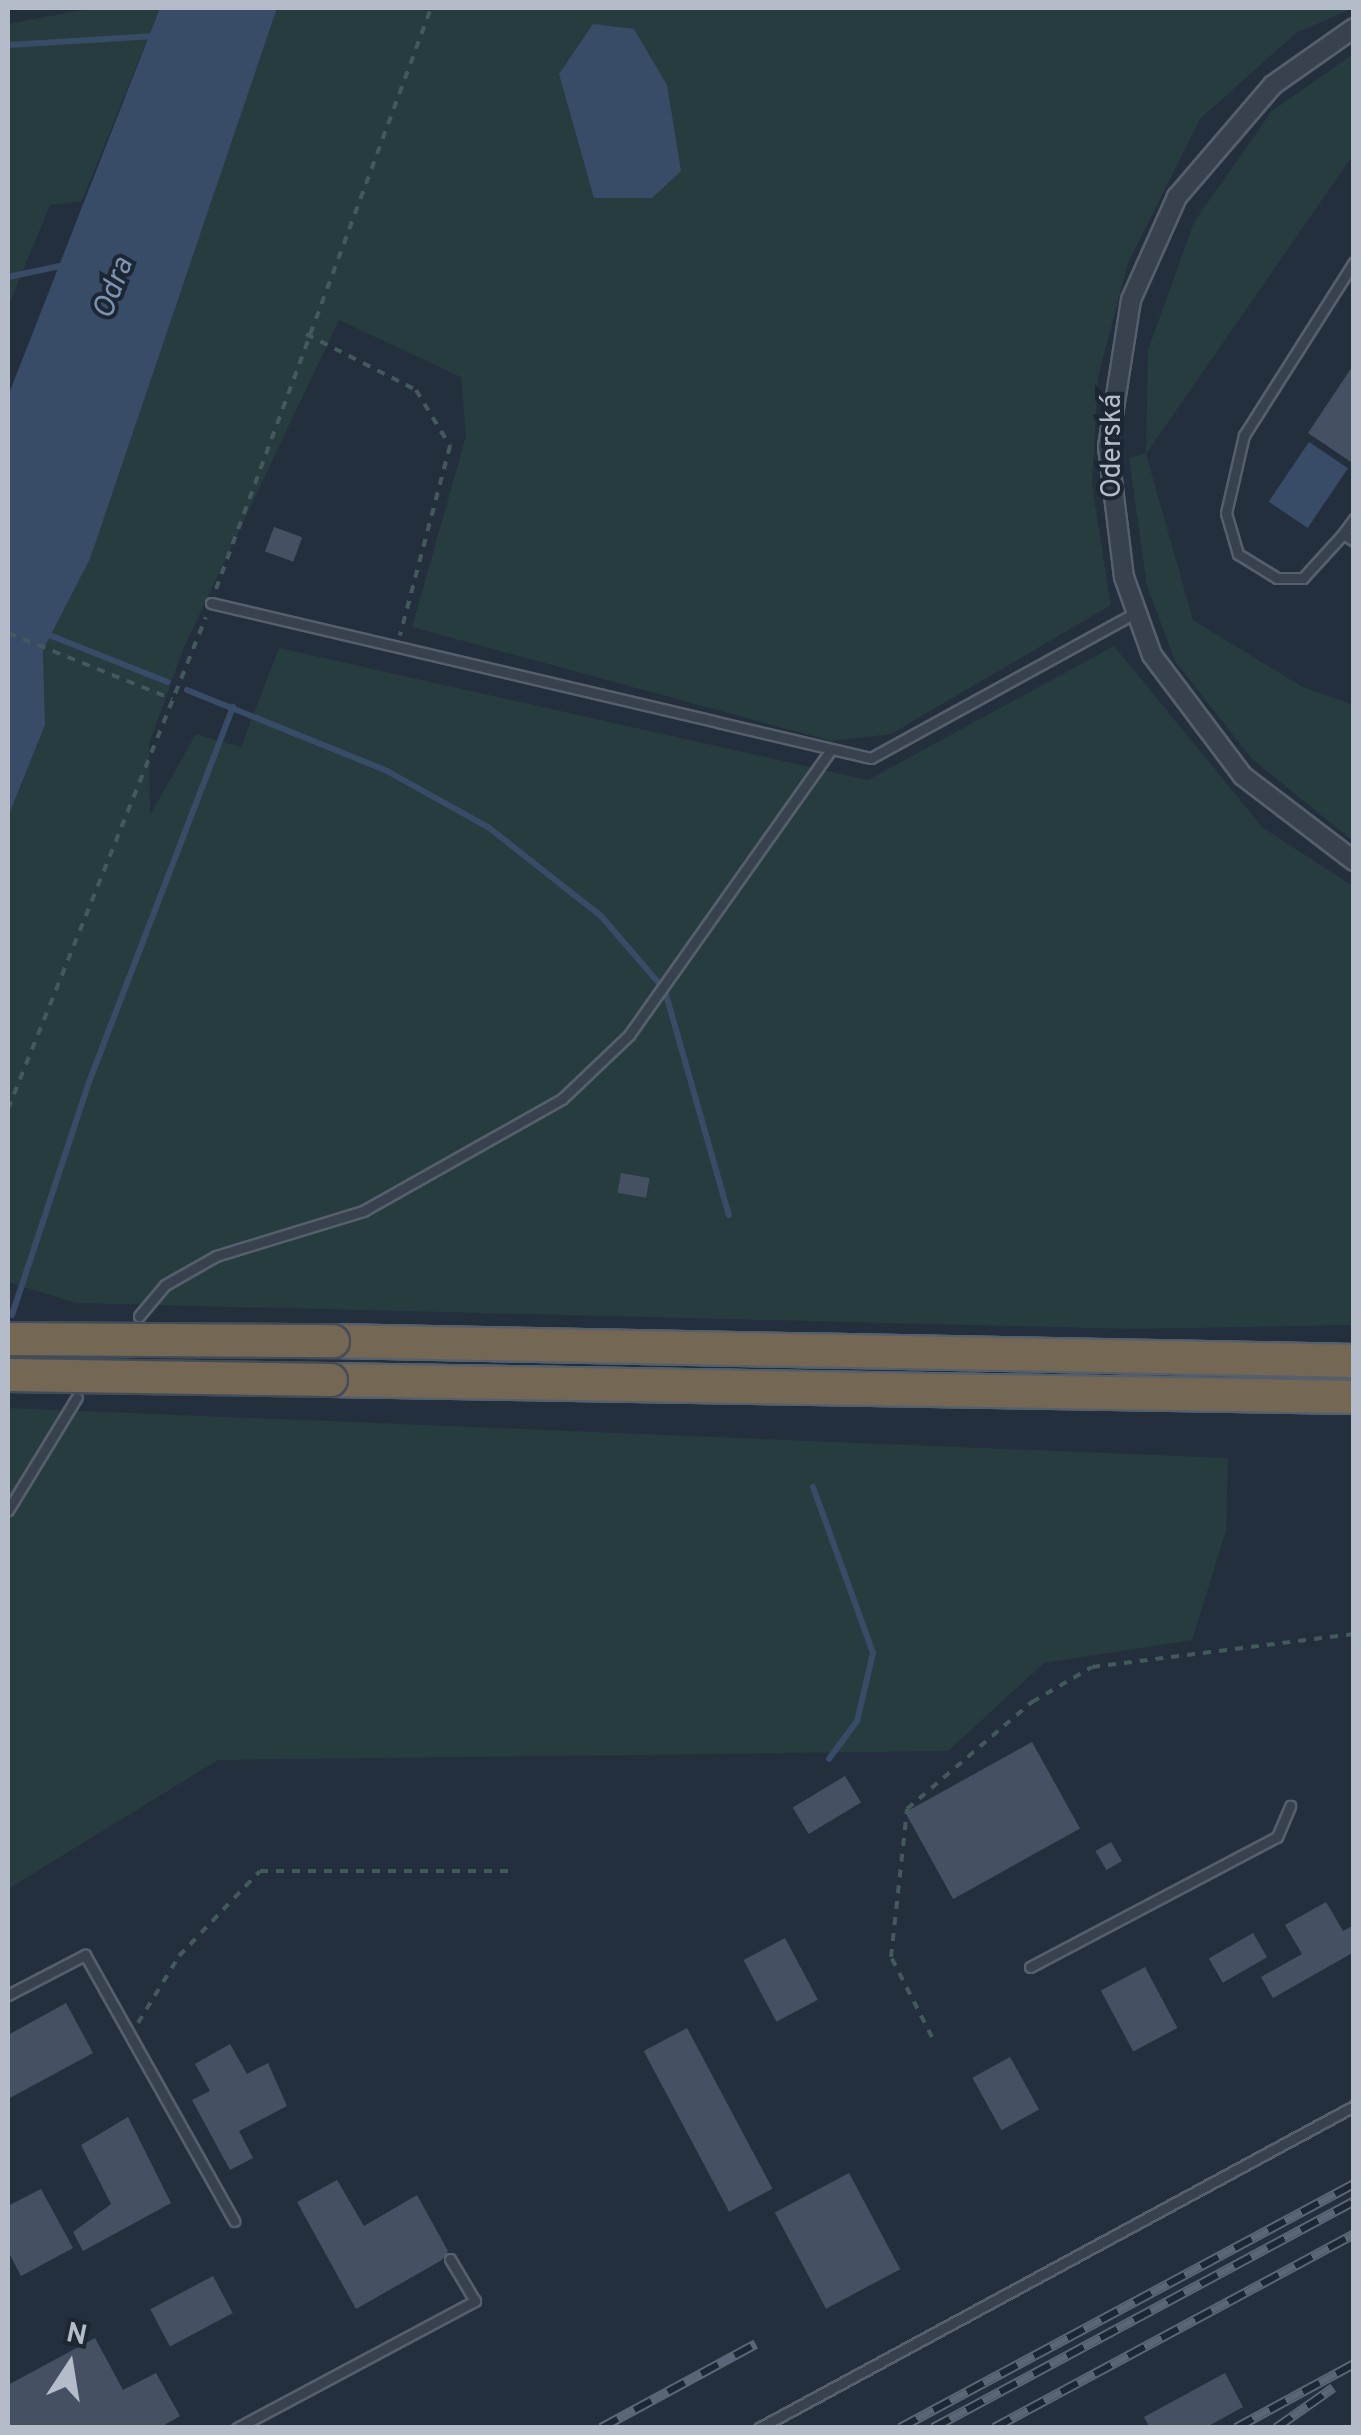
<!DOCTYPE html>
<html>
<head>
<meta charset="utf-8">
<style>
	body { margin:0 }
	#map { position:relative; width:1361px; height:2435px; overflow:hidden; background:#242f3e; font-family:Overpass,sans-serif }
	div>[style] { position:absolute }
	.green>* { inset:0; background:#263c3f }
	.water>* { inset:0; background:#394c67; transform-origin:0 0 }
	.stream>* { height:6px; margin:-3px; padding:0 3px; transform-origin:3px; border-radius:3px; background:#394c67 }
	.building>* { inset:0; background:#455162; transform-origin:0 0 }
	.path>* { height:4px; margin-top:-2px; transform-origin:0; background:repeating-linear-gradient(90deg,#44595c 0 8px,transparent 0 16px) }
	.roads { filter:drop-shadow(2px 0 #565f6c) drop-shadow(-2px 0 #565f6c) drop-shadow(0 2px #565f6c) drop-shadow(0 -2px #565f6c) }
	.lane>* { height:9px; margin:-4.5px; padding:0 4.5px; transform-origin:4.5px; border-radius:4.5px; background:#38414e }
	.street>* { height:18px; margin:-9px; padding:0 9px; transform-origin:9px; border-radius:9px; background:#38414e }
	.highway>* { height:32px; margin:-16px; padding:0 16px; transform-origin:16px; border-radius:16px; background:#746855 }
	.rail>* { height:10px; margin-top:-5px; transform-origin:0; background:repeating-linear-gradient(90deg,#1d2633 0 19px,#5a6575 0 38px); box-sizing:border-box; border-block:2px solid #5a6575 }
	.bridges { filter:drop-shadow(2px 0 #434c59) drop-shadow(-2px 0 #434c59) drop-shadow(0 2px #434c59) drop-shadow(0 -2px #434c59) }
	.highway-bridge>* { height:32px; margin:-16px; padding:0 16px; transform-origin:16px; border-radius:16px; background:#746855 }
	span { translate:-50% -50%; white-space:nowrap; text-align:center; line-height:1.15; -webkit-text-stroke:8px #1d2633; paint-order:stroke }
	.street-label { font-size:28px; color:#b4bcc9 }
	.water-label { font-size:30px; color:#7c92b1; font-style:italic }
	.frame { position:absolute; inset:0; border:10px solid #b4bcc9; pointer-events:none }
	.north { position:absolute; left:20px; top:2315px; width:100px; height:100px; -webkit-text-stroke:8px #1d2633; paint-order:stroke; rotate:12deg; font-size:28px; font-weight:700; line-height:40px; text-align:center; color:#b4bcc9 }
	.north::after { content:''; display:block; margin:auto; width:35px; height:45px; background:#b4bcc9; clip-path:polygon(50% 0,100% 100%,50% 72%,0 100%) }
</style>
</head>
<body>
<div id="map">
	<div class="green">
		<div style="clip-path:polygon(94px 8px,160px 8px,82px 201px,50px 205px,8px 307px,8px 24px)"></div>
		<div style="clip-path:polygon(277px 8px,1353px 8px,1296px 33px,1200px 119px,1128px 263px,1098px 377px,1092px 485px,1111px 605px,891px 734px,831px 741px,412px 627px,466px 436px,461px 377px,339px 320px,184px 647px,149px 744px,150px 815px,196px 734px,241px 747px,279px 648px,868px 780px,1114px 646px,1263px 828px,1353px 886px,1353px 1325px,1134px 1329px,76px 1303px,8px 1282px,8px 817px,45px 725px,43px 650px,90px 559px)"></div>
		<div style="clip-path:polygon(1353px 54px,1353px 155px,1146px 454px,1193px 620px,1301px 686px,1353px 705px,1353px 841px,1252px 759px,1175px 661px,1147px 586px,1129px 458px,1146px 453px,1148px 350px,1194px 222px,1272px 111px)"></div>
		<div style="clip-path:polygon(8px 1408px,1228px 1458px,1226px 1531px,1192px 1640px,1044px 1663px,948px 1751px,218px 1760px,8px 1889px)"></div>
	</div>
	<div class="water">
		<div style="clip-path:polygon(160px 8px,277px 8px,90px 559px,43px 650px,45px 725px,8px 817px,8px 396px)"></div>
		<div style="clip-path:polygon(593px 24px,634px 29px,667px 85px,681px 171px,652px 198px,594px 198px,559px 74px)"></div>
		<div style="left:1309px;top:442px;width:47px;height:72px;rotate:34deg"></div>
	</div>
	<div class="stream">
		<div style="left:8px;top:45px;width:147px;rotate:-3.5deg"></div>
		<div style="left:8px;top:277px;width:58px;rotate:-11.9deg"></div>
		<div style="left:44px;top:633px;width:133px;rotate:21.6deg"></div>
		<div style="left:187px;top:690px;width:216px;rotate:22deg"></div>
		<div style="left:387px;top:771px;width:115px;rotate:29deg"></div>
		<div style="left:488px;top:827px;width:144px;rotate:38.2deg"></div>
		<div style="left:601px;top:916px;width:87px;rotate:49.2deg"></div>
		<div style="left:665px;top:991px;width:233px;rotate:74.1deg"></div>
		<div style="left:12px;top:1315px;width:245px;rotate:-71.7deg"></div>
		<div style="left:89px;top:1082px;width:402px;rotate:-69deg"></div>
		<div style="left:813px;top:1487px;width:177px;rotate:70.1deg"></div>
		<div style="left:873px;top:1653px;width:70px;rotate:103.2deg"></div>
		<div style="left:857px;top:1721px;width:47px;rotate:126.4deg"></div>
	</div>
	<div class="building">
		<div style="clip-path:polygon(1354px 364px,1354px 464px,1308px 433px)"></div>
		<div style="left:274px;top:527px;width:30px;height:26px;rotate:20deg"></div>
		<div style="left:621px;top:1173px;width:29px;height:20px;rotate:10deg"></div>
		<div style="left:1032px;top:1742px;width:99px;height:145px;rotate:61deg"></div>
		<div style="left:845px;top:1776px;width:31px;height:61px;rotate:59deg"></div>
		<div style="left:1111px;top:1842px;width:22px;height:18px;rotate:60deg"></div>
		<div style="clip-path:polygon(1326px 1902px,1343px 1931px,1354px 1925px,1354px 1952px,1273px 1998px,1261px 1977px,1302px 1954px,1285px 1925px)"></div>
		<div style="left:1253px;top:1933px;width:28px;height:51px;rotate:60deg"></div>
		<div style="left:785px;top:1938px;width:70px;height:47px;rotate:62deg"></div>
		<div style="left:1145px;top:1967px;width:69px;height:50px;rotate:62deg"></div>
		<div style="clip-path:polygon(66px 2003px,93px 2053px,8px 2099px,8px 2035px)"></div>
		<div style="left:687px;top:2028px;width:182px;height:49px;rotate:62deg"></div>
		<div style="clip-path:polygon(230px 2044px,247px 2074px,268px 2063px,287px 2106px,239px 2131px,253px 2158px,230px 2170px,192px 2100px,210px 2091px,195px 2064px)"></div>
		<div style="left:1010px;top:2057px;width:60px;height:43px;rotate:61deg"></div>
		<div style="clip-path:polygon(128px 2117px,171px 2203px,83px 2251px,73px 2232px,111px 2204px,81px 2145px)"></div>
		<div style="left:849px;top:2173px;width:109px;height:84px;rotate:62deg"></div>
		<div style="clip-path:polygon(337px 2180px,364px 2226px,417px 2195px,448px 2251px,442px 2260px,356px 2309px,297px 2202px)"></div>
		<div style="clip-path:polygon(41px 2189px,73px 2248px,21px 2276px,8px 2251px,8px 2206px)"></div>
		<div style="left:213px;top:2276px;width:42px;height:71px;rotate:62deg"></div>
		<div style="clip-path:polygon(95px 2338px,123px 2390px,156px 2373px,180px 2416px,159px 2428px,8px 2428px,8px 2385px)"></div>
		<div style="clip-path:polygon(1225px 2373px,1243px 2407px,1205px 2428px,1150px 2428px,1144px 2417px)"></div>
	</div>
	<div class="path">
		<div style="left:306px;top:334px;width:123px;rotate:27deg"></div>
		<div style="left:416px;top:390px;width:66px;rotate:58.7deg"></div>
		<div style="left:450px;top:446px;width:196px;rotate:104.8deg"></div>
		<div style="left:216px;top:589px;width:620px;rotate:-69.69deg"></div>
		<div style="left:8px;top:633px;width:177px;rotate:21.9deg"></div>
		<div style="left:8px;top:1109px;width:530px;rotate:-68.08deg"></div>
		<div style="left:138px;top:2023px;width:79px;rotate:-58.5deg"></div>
		<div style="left:179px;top:1956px;width:117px;rotate:-46.4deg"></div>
		<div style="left:260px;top:1871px;width:253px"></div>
		<div style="left:932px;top:2037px;width:90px;rotate:-117.1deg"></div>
		<div style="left:891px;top:1957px;width:149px;rotate:-83.8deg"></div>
		<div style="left:907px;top:1809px;width:165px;rotate:-40.6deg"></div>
		<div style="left:1032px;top:1702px;width:69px;rotate:-30.3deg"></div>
		<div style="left:1092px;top:1667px;width:264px;rotate:-7.2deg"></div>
	</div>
	<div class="roads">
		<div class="lane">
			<div style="left:1354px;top:262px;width:205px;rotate:122.4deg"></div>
			<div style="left:1244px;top:435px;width:80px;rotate:103deg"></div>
			<div style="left:1226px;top:513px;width:43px;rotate:73.7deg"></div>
			<div style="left:1238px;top:554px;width:46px;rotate:31.6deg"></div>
			<div style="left:1277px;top:578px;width:26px"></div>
			<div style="left:1303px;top:578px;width:59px;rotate:-47.7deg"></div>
			<div style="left:1343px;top:534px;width:13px;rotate:32deg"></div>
			<div style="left:1343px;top:534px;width:19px;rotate:-54deg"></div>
			<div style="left:211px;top:603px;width:678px;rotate:13.22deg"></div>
			<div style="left:871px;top:758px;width:299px;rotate:-28.8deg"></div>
			<div style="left:139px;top:1316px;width:40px;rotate:-50deg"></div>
			<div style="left:165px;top:1285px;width:59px;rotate:-29.6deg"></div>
			<div style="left:216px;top:1256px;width:154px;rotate:-17deg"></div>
			<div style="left:363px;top:1211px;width:228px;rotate:-29.4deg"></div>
			<div style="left:562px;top:1099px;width:93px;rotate:-43.7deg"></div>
			<div style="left:629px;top:1035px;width:346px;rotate:-54.7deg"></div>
			<div style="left:8px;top:1510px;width:132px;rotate:-58.6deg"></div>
			<div style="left:1030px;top:1967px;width:279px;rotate:-27.8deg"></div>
			<div style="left:1277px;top:1837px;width:34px;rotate:-67deg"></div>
			<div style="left:8px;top:1995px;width:87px;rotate:-27.5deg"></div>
			<div style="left:85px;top:1955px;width:305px;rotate:60.7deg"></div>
			<div style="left:237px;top:2428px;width:270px;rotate:-28.1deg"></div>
			<div style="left:475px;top:2301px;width:49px;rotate:-120.8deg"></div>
			<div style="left:759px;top:2428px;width:677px;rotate:-28.42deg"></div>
		</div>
		<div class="street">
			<div style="left:1354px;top:28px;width:99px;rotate:144.9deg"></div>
			<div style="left:1273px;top:85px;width:148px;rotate:130.6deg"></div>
			<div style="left:1177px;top:197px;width:113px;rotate:114.1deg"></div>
			<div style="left:1131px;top:300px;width:149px;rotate:98.9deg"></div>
			<div style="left:1108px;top:447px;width:131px;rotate:83deg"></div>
			<div style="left:1124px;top:577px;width:83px;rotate:70.3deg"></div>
			<div style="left:1152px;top:655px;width:151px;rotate:53.1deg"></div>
			<div style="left:1243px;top:776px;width:140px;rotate:37.4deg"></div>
		</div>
		<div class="highway">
			<div style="left:333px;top:1341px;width:1021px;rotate:1.12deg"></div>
			<div style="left:331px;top:1380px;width:1023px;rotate:0.95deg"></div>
		</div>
	</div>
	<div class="rail">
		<div style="left:601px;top:2428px;width:176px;rotate:-28.5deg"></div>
		<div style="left:900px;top:2428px;width:515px;rotate:-28.26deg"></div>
		<div style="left:933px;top:2428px;width:478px;rotate:-28.3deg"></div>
		<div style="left:994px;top:2428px;width:409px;rotate:-28.3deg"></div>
		<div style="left:1236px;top:2428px;width:134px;rotate:-28.5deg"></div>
		<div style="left:1276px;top:2428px;width:70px;rotate:-35.1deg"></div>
	</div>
	<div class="bridges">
		<div class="highway-bridge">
			<div style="left:8px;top:1339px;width:325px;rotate:0.4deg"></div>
			<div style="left:8px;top:1375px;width:323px;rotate:0.9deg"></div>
		</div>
	</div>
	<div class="street-label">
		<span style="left:1113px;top:446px;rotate:-90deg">Oderská</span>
	</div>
	<div class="water-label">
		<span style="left:115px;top:289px;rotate:-69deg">Odra</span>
	</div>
	<div class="frame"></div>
	<div class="north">N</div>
</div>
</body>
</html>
